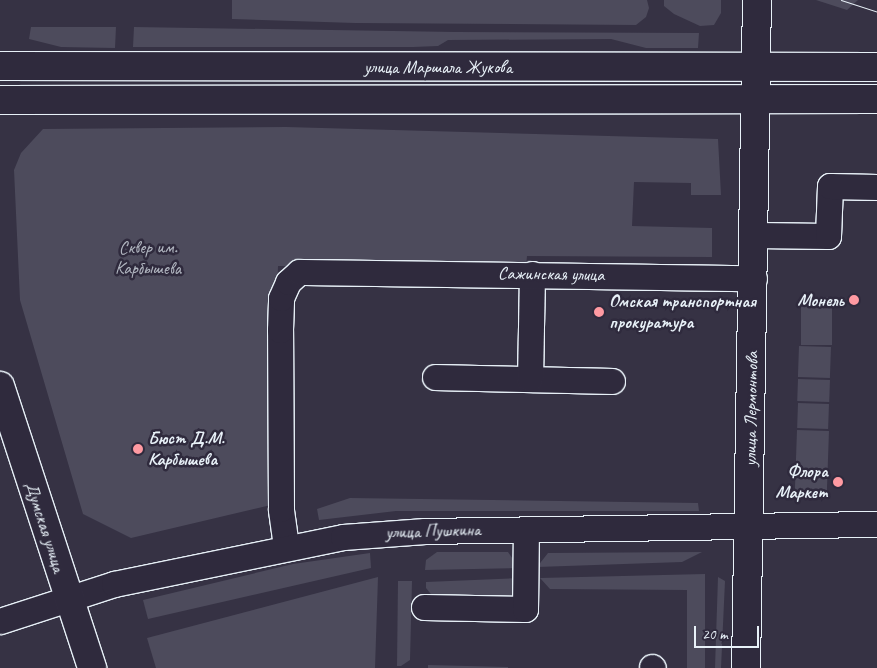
<!DOCTYPE html>
<html>
<head>
<meta charset="utf-8">
<style>
	body { margin:0 }
	#map { position:relative; width:877px; height:668px; overflow:hidden; background:#363244; font-family:Caveat,sans-serif }
	div>[style] { position:absolute }
	.green>* { inset:0; background:#4d4b5c; transform-origin:0 0 }
	.roads { filter:drop-shadow(1px 0 #e8f1f8) drop-shadow(-1px 0 #e8f1f8) drop-shadow(0 1px #e8f1f8) drop-shadow(0 -1px #e8f1f8) }
	.minor>* { height:25px; margin:-12.5px; padding:0 12.5px; transform-origin:12.5px; border-radius:12.5px; background:#2f2a3d }
	.major>* { height:28px; margin:-14px; padding:0 14px; transform-origin:14px; border-radius:14px; background:#2f2a3d }
	.tram>* { height:1px; margin:-0.5px; padding:0 0.5px; transform-origin:0.5px; border-radius:0.5px; background:#e8f1f8 }
	.dots>* { width:14px; height:14px; translate:-50% -50%; box-sizing:border-box; border:2px solid #2f2a3d; border-radius:50% }
	span { translate:-50% -50%; white-space:nowrap; text-align:center; line-height:1.15; -webkit-text-stroke:5px #2f2a3d; paint-order:stroke }
	.street-label { font-size:18px; color:#e8f1f8 }
	.park-label { font-size:18px; color:#b2b7c1 }
	.poi-label { font-size:18px; color:#e8f1f8; font-weight:700 }
	.right { translate:-100% -50%; text-align:right }
	.left { translate:0 -50%; text-align:left }
	.scale { position:absolute; left:694px; top:626px; width:65px; height:22px; box-sizing:border-box; border:2px solid #e8f1f8; border-top:0; padding-left:6px; font-size:15px; line-height:18px; white-space:nowrap; color:#e8f1f8; -webkit-text-stroke:4px #2f2a3d; paint-order:stroke }
</style>
</head>
<body>
<div id="map">
	<div class="green">
		<div style="clip-path:polygon(232px 0,647px 0,649px 8px,646px 17px,636px 25px,355px 23px,232px 19px)"></div>
		<div style="clip-path:polygon(664px 0,721px 0,721px 13px,714px 25px,700px 26px,674px 14px,664px 6px)"></div>
		<div style="clip-path:polygon(816px 0,858px 0,847px 10px)"></div>
		<div style="clip-path:polygon(31px 27px,116px 27px,115px 48px,61px 47px,29px 39px)"></div>
		<div style="clip-path:polygon(134px 27px,455px 32px,699px 33px,698px 48px,646px 48px,611px 39px,448px 40px,438px 46px,413px 47px,133px 47px)"></div>
		<div style="clip-path:polygon(286px 127px,718px 139px,721px 195px,691px 195px,691px 183px,634px 182px,632px 226px,712px 228px,712px 257px,527px 256px,526px 267px,278px 266px,271px 505px,131px 538px,83px 514px,20px 300px,14px 170px,21px 153px,43px 129px)"></div>
		<div style="left:801px;top:297px;width:31px;height:48px"></div>
		<div style="left:799px;top:346px;width:32px;height:31px;rotate:2deg"></div>
		<div style="left:798px;top:379px;width:32px;height:22px;rotate:2deg"></div>
		<div style="left:798px;top:403px;width:31px;height:25px;rotate:2deg"></div>
		<div style="left:797px;top:430px;width:32px;height:63px;rotate:2deg"></div>
		<div style="clip-path:polygon(350px 498px,698px 503px,699px 511px,396px 511px,319px 520px,317px 509px)"></div>
		<div style="clip-path:polygon(437px 552px,508px 552px,519px 568px,425px 570px,426px 560px)"></div>
		<div style="clip-path:polygon(702px 552px,682px 562px,537px 567px,548px 553px)"></div>
		<div style="clip-path:polygon(370px 553px,371px 568px,148px 619px,143px 600px,293px 564px)"></div>
		<div style="clip-path:polygon(705px 574px,705px 668px,687px 668px,687px 590px,550px 589px,540px 578px)"></div>
		<div style="clip-path:polygon(378px 577px,375px 668px,156px 668px,147px 638px)"></div>
		<div style="clip-path:polygon(718px 577px,725px 581px,721px 668px,715px 668px)"></div>
		<div style="clip-path:polygon(521px 578px,515px 601px,434px 598px,426px 588px,426px 582px)"></div>
		<div style="clip-path:polygon(398px 581px,412px 581px,410px 660px,401px 666px,397px 666px)"></div>
		<div style="clip-path:polygon(428px 665px,508px 667px,508px 668px,428px 668px)"></div>
	</div>
	<div class="roads">
		<div class="minor">
			<div style="left:756px;top:235px;width:72px;rotate:0.8deg"></div>
			<div style="left:828px;top:236px;width:50px;rotate:-87.7deg"></div>
			<div style="left:830px;top:186px;width:47px;rotate:1.2deg"></div>
			<div style="left:435px;top:377px;width:177px;rotate:1.3deg"></div>
			<div style="left:530px;top:379px;width:105px;rotate:-88.9deg"></div>
			<div style="left:286px;top:546px;width:37px;rotate:-98deg"></div>
			<div style="left:281px;top:509px;width:179px;rotate:-90.3deg"></div>
			<div style="left:280px;top:330px;width:32px;rotate:-88deg"></div>
			<div style="left:281px;top:298px;width:17px;rotate:-66deg"></div>
			<div style="left:288px;top:282px;width:15px;rotate:-42deg"></div>
			<div style="left:299px;top:272px;width:455px;rotate:0.8deg"></div>
			<div style="left:424px;top:607px;width:101px;rotate:1.1deg"></div>
			<div style="left:525px;top:609px;width:80px;rotate:-89.3deg"></div>
			<div style="left:0;top:621px;width:120px;rotate:-18deg"></div>
			<div style="left:114px;top:584px;width:234px;rotate:-11.6deg"></div>
			<div style="left:343px;top:537px;width:82px;rotate:-4.2deg"></div>
			<div style="left:425px;top:531px;width:452px;rotate:-0.9deg"></div>
			<div style="left:652px;top:667px;width:1px;rotate:45deg"></div>
		</div>
		<div class="major">
			<div style="left:0;top:66px;width:877px;rotate:0.07deg"></div>
			<div style="left:0;top:100px;width:877px;rotate:-0.07deg"></div>
			<div style="left:0;top:386px;width:297px;rotate:71.9deg"></div>
			<div style="left:746px;top:668px;width:668px;rotate:-89.06deg"></div>
		</div>
	</div>
	<div class="tram">
		<div style="left:841px;top:0;width:38px;rotate:18deg"></div>
	</div>
	<div class="dots">
		<div style="left:854px;top:300px;background:#ff9aa2"></div>
		<div style="left:599px;top:312px;background:#ff9aa2"></div>
		<div style="left:138px;top:449px;background:#ff9aa2"></div>
		<div style="left:838px;top:482px;background:#ff9aa2"></div>
	</div>
	<div class="street-label">
		<span style="left:438px;top:67px">улица Маршала Жукова</span>
		<span style="left:551px;top:274px;rotate:1deg">Сажинская улица</span>
		<span style="left:751px;top:409px;rotate:-89deg">улица Лермонтова</span>
		<span style="left:45px;top:527px;rotate:72deg">Думская улица</span>
		<span style="left:433px;top:531px;rotate:-2deg">улица Пушкина</span>
	</div>
	<div class="park-label">
		<span style="left:148px;top:258px">Сквер им.<br>Карбышева</span>
	</div>
	<div class="poi-label">
		<span class="right" style="left:844px;top:300px">Монель</span>
		<span class="left" style="left:609px;top:312px">Омская транспортная<br>прокуратура</span>
		<span class="left" style="left:148px;top:449px">Бюст Д.М.<br>Карбышева</span>
		<span class="right" style="left:828px;top:482px">Флора<br>Маркет</span>
	</div>
	<div class="scale">20 m</div>
</div>
</body>
</html>
